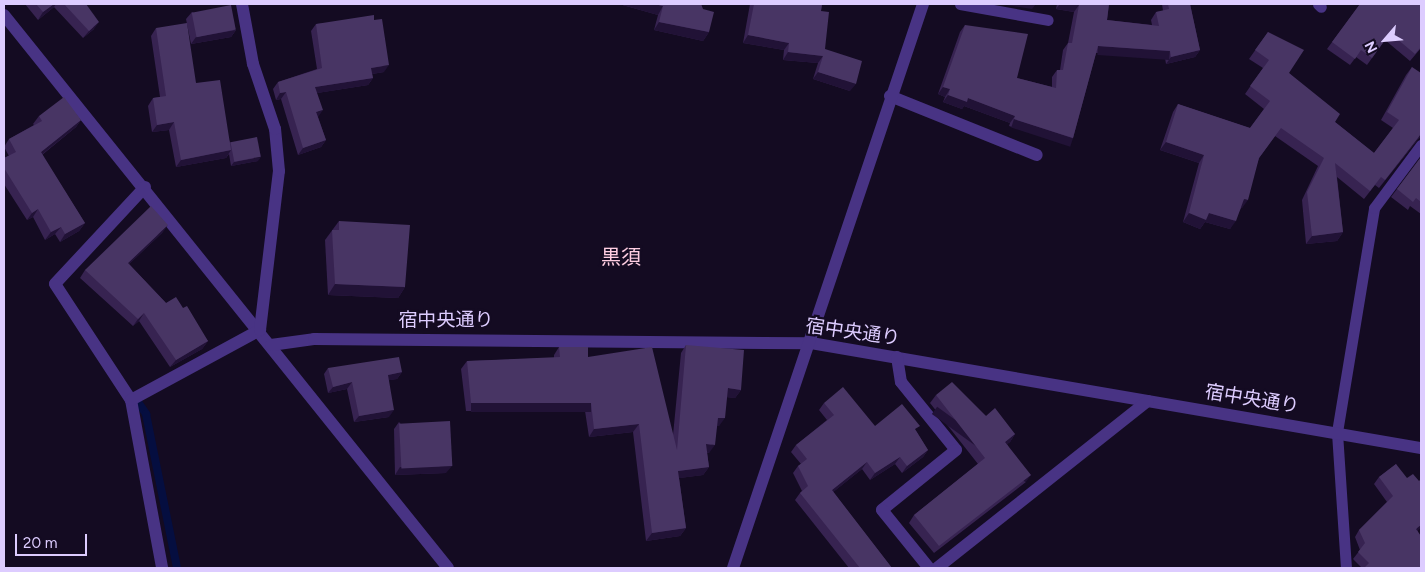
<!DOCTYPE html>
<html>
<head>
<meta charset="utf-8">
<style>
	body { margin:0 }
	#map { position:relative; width:1425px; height:572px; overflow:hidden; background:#140b22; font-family:Figtree,"Noto Sans JP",sans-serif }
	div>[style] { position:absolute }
	.stream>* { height:8px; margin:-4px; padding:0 4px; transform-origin:4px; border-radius:4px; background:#050e40 }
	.lane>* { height:11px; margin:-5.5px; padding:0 5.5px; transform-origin:5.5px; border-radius:5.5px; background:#483384 }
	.street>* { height:12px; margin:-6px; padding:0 6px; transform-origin:6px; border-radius:6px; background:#483384 }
	.wall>* { inset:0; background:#372351 }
	.shaded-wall>* { inset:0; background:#211236; transform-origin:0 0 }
	.building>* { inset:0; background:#483564; transform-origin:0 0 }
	span { translate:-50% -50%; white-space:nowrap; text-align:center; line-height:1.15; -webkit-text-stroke:4.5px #140b22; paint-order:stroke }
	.street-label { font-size:19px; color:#dcf }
	.neighbourhood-label { font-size:20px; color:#ffcee2 }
	.frame { position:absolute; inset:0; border:5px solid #dcf; pointer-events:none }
	.north { position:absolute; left:1360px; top:15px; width:50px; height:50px; -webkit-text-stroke:4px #140b22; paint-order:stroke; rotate:243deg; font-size:14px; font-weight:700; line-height:20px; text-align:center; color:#dcf }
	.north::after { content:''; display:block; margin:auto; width:18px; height:22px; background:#dcf; clip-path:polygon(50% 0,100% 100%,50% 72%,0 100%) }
	.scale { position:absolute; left:15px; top:534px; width:72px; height:22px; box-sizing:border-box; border:2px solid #dcf; border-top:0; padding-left:6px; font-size:15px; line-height:18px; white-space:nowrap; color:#dcf; -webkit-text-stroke:4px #140b22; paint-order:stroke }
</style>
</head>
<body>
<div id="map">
	<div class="stream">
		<div style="left:134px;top:396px;width:22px;rotate:56deg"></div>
		<div style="left:146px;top:414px;width:157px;rotate:78.6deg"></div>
	</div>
	<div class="lane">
		<div style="left:960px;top:4px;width:89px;rotate:10.3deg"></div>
		<div style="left:1318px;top:4px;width:4px;rotate:45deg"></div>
		<div style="left:1346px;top:568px;width:136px;rotate:-93.8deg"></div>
		<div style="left:1337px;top:432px;width:227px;rotate:-80.6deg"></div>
		<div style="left:1374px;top:208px;width:79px;rotate:-53.3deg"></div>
	</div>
	<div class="street">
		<div style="left:4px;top:15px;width:709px;rotate:51.24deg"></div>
		<div style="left:890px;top:96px;width:158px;rotate:21.9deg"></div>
		<div style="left:145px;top:187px;width:132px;rotate:132.9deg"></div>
		<div style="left:55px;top:284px;width:139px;rotate:56.8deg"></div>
		<div style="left:131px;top:400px;width:171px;rotate:79.5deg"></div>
		<div style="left:271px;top:345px;width:43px;rotate:-7.9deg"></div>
		<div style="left:314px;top:339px;width:497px;rotate:0.5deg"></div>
		<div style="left:811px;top:343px;width:619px;rotate:9.77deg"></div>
		<div style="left:897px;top:357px;width:25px;rotate:81deg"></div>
		<div style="left:901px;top:382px;width:87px;rotate:51deg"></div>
		<div style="left:956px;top:450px;width:95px;rotate:141deg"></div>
		<div style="left:882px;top:510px;width:75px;rotate:51deg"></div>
		<div style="left:131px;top:400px;width:147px;rotate:-28.5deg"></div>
		<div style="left:260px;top:330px;width:160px;rotate:-83.2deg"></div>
		<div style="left:279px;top:171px;width:42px;rotate:-95.4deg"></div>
		<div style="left:275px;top:129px;width:69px;rotate:-108.7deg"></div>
		<div style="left:253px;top:64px;width:61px;rotate:-100.4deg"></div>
		<div style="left:733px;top:568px;width:595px;rotate:-71.38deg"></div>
		<div style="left:937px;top:568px;width:269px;rotate:-38.4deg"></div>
	</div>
	<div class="wall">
		<div style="clip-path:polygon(25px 4px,86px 4px,94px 29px,83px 38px,54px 7px,38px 20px)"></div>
		<div style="clip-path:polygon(619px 4px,701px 4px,709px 32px,703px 41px,654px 30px,658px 15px)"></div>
		<div style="clip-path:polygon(750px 4px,822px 4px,821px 11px,825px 49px,850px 91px,813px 79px,818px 63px,783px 60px,784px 50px,743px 43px)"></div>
		<div style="clip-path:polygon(1057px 4px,1109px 4px,1107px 20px,1152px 25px,1151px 20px,1156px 12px,1163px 11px,1162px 4px,1190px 4px,1200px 50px,1195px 57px,1166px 64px,1165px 58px,1096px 53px,1073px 138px,1068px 145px,1009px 126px,1010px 123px,964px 106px,962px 109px,943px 102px,945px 97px,938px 94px,960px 32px,965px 25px,1017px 78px,1052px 87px,1052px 77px,1057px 70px,1060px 70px,1063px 50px,1068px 43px,1074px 12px,1056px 9px)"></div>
		<div style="clip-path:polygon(1360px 4px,1421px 4px,1421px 48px,1410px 61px,1385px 40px,1367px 65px,1356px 57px,1350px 65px,1327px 49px)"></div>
		<div style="clip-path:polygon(192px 12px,236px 30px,231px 37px,191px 44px,186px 19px)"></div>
		<div style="clip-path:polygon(374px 20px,384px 72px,372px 74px,373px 78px,368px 85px,317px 93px,318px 117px,326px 140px,321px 147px,298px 155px,281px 99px,276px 100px,273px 89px,278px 82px,317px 69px,311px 31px,316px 24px)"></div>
		<div style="clip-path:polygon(156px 28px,196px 83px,230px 142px,258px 161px,231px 166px,229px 154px,226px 158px,176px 167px,169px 130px,152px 132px,148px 106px,153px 98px,160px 97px,151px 36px)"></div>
		<div style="clip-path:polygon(1268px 32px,1289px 73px,1335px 122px,1374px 153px,1393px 128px,1381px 120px,1406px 75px,1412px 67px,1419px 138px,1379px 188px,1375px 185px,1364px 199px,1337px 177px,1343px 232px,1337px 241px,1306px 244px,1302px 200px,1318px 166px,1275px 136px,1259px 158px,1242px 208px,1241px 208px,1230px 229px,1205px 222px,1200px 229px,1183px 222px,1199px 163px,1160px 150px,1173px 112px,1178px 104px,1250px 128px,1264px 109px,1245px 94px,1263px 68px,1249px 59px)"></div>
		<div style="clip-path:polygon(39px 116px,81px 120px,76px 127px,42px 155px,85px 223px,79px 231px,60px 242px,55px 234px,45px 240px,33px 217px,27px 220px,4px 184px,4px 158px,9px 156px,4px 147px,9px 139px,34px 125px,33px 124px)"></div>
		<div style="clip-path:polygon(1421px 157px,1421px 214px,1410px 206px,1408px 210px,1391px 197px)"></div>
		<div style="clip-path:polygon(339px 221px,405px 287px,398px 298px,328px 295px,325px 240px)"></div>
		<div style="clip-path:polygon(163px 232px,129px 264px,166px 303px,183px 308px,208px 341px,202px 349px,170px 367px,139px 321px,133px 326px,80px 278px,85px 270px)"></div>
		<div style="clip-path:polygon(686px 345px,741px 390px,735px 398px,727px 397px,719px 426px,717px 426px,709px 453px,707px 453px,709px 467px,703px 475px,679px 478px,686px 528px,680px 536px,646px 541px,633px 432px,589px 437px,585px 411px,466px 411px,461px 369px,467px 361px,554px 358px,554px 355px,559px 347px,588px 357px,673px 435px,681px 353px)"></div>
		<div style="clip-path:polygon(328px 368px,402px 372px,397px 379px,389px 380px,389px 417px,354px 422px,347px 389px,328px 393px,324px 374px)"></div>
		<div style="clip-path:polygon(936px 395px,986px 416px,1015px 434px,1010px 442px,1007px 444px,1026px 482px,934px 553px,909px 523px,914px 515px,978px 464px,930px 403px)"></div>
		<div style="clip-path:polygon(824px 403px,875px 426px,916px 431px,928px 450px,923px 457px,902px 473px,895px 464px,870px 480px,862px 469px,833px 492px,892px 568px,849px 568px,795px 500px,800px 493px,802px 491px,793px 473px,798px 466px,801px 464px,791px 452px,796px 445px,827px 420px,819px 410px)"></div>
		<div style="clip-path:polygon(399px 422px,446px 473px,395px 475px,394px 429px)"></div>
		<div style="clip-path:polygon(1396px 464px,1418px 531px,1421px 568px,1362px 568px,1353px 559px,1360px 550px,1355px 537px,1359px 530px,1387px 502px,1374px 484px,1379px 477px)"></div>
	</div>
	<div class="shaded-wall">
		<div style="clip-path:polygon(54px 4px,56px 4px,54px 7px,38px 20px,43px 12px)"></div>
		<div style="clip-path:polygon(619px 4px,654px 4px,663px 6px,658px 15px)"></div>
		<div style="clip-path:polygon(1000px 4px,1036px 4px,1032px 9px)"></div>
		<div style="clip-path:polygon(1060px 4px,1071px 4px,1079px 5px,1074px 12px,1056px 9px)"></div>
		<div style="clip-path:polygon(99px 22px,94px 29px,83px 38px,89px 31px)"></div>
		<div style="clip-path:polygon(659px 22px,709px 32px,703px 41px,654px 30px)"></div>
		<div style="clip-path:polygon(236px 30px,231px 37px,191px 44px,196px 37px)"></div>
		<div style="clip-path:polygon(748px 35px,789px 43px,784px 50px,743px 43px)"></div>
		<div style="left:1098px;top:46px;width:72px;height:9px;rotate:4deg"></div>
		<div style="clip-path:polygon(1200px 50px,1195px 57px,1166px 64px,1171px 57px)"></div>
		<div style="clip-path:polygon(788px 52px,823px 56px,818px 63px,783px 60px)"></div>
		<div style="clip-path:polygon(389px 65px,384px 72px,366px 75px,371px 68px)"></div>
		<div style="clip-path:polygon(818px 72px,856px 84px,850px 91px,813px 79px)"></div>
		<div style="clip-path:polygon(373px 78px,368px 85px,311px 94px,315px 87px)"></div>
		<div style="clip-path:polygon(943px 87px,950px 89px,945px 97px,938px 94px)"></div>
		<div style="clip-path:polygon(286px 92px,281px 99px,276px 100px,280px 93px)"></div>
		<div style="clip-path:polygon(948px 95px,968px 98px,1015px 116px,1010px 123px,964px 106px,962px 109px,943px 102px)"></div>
		<div style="clip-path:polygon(323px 110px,318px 117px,316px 112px)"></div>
		<div style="left:1014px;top:119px;width:62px;height:9px;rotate:18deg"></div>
		<div style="clip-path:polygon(81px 120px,76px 127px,35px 160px,41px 152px)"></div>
		<div style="clip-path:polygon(174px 122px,169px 130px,152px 132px,157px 125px)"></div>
		<div style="clip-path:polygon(1421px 134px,1421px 138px,1419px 138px,1379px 188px)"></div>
		<div style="clip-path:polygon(326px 140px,321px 147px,298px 155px,303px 148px)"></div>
		<div style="clip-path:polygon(1166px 142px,1204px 155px,1199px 163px,1160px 150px)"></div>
		<div style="clip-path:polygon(231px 150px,226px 158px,176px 167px,181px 160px)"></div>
		<div style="clip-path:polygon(261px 157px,258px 161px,231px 166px,234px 162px)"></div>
		<div style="clip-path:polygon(1244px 199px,1248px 200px,1242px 208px,1238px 207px)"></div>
		<div style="clip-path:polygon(38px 209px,33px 217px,27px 220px,32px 213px)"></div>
		<div style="clip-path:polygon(1189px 213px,1209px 213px,1236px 221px,1230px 229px,1205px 222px,1200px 229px,1183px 222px)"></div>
		<div style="clip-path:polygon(85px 223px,79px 231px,60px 242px,65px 234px)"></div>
		<div style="clip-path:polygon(168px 225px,163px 232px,123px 270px,128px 263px)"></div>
		<div style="clip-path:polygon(61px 227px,55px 234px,45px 240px,51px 232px)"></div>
		<div style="clip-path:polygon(1343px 232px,1337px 241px,1306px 244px,1312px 236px)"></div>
		<div style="clip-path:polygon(335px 284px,405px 287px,398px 298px,328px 295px)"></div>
		<div style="clip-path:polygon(144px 313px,139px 321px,133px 326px,138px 319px)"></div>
		<div style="clip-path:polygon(208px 341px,202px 349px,170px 367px,176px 360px)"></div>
		<div style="clip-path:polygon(402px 372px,397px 379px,384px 381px,388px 375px)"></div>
		<div style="clip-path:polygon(352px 382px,347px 389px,328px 393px,333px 387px)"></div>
		<div style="clip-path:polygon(728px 388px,741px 390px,735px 398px,722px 397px)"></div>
		<div style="left:471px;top:403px;width:120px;height:9px"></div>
		<div style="clip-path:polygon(394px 410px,389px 417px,354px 422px,359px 416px)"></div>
		<div style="clip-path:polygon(718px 418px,725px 418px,719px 426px,712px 426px)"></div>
		<div style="clip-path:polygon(639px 424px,633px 432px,589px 437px,594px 429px)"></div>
		<div style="clip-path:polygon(1015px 434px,1010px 442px,1000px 450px,1005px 442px)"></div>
		<div style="clip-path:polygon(706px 444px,715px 445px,709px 453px,700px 452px)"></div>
		<div style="clip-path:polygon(928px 450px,923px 457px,902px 473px,907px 466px)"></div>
		<div style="clip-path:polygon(900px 457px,895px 464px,870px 480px,875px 473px)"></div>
		<div style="clip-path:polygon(867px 462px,862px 469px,827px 497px,832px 490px)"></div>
		<div style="clip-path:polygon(452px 466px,446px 473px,395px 475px,400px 467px)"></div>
		<div style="clip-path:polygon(709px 467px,703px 475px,673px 479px,678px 471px)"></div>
		<div style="left:1031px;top:475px;width:9px;height:116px;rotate:126deg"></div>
		<div style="clip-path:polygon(1421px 525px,1421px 528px,1411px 536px,1416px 529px)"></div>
		<div style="clip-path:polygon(686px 528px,680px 536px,646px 541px,652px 533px)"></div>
	</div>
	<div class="building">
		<div style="clip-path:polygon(36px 4px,54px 4px,43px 12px)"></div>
		<div style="clip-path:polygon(64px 4px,86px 4px,99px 22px,89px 31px)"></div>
		<div style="clip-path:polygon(654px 4px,701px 4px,703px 9px,714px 12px,709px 32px,659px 22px,663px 6px)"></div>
		<div style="clip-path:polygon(754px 4px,822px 4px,821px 11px,829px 12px,825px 49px,862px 61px,856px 84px,818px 72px,823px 56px,788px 52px,789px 43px,748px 35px)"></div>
		<div style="clip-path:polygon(1071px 4px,1109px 4px,1107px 20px,1159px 26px,1156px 12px,1169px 9px,1168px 4px,1190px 4px,1200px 50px,1171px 57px,1170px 51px,1098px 46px,1073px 138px,1014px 119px,1015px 116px,968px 98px,967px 102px,948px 95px,950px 89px,943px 87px,965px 25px,1028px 34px,1017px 78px,1056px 88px,1057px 70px,1063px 70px,1068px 43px,1072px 43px,1079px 5px)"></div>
		<div style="clip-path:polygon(1360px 4px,1421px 4px,1421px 47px,1415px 54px,1390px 33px,1372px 58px,1361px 50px,1355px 59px,1332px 42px)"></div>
		<div style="left:231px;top:5px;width:25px;height:40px;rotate:79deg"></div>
		<div style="clip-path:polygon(374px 15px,374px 20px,382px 19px,389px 65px,371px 68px,373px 78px,315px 87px,323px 110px,316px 112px,326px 140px,303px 148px,286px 92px,280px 93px,278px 82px,322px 68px,316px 24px)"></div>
		<div style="clip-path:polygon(187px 23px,196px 83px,220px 80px,231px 150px,181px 160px,174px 122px,157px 125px,153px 98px,166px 96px,156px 28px)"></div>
		<div style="clip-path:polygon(1268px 32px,1304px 50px,1289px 73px,1340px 114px,1335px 122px,1374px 153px,1399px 120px,1387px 112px,1412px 67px,1421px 73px,1421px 134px,1385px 180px,1381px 177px,1370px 191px,1335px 163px,1343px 232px,1312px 236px,1307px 192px,1324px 158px,1281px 128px,1259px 158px,1248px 200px,1244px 199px,1236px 221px,1209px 213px,1206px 220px,1189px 213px,1204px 155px,1166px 142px,1178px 104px,1250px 128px,1270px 101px,1250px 86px,1269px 60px,1255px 50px)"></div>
		<div style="clip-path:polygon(64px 97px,81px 120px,41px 152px,85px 223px,65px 234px,61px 227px,51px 232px,38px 209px,32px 213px,4px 168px,4px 158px,16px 152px,9px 139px,42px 121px,39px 116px)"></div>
		<div style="left:257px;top:137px;width:20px;height:27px;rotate:79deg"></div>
		<div style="clip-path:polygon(1421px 157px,1421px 202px,1416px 198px,1413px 202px,1397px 189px)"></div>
		<div style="clip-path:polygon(151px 206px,168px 225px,128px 263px,166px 303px,176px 297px,183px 308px,187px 306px,208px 341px,176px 360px,144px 313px,138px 319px,85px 270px)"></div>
		<div style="clip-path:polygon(339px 221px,410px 225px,405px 287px,335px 284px,332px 230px,339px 230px)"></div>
		<div style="clip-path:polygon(686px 345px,744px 350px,741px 390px,728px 388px,725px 418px,718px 418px,715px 445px,706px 444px,709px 467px,678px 471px,686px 528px,652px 533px,639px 424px,594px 429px,591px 403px,471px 403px,467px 361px,560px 357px,559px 347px,588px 347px,588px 357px,652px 347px,677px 450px)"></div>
		<div style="clip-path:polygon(399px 357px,402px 372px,388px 375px,394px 410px,359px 416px,352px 382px,333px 387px,328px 368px)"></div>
		<div style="clip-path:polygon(952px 382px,986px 416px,995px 408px,1015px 434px,1005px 442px,1031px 475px,939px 546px,914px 515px,985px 458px,936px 395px)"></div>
		<div style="clip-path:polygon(843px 387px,875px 426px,902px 404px,920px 426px,915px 429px,928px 450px,907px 466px,900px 457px,875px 473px,867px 462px,832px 490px,892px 568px,860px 568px,800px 493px,808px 486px,798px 466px,807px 459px,796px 445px,834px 415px,824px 403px)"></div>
		<div style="left:450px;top:421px;width:45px;height:51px;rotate:87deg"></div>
		<div style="clip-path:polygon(1396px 464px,1407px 478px,1413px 474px,1419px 481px,1421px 479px,1421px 525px,1416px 529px,1421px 536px,1421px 568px,1364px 568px,1369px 563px,1358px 552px,1365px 543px,1359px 530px,1393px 496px,1379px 477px)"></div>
	</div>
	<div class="street-label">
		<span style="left:446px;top:320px">宿中央通り</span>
		<span style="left:853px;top:332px;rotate:8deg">宿中央通り</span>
		<span style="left:1252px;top:399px;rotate:9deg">宿中央通り</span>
	</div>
	<div class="neighbourhood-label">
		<span style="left:621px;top:257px">黒須</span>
	</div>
	<div class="frame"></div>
	<div class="north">N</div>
	<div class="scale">20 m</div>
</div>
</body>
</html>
